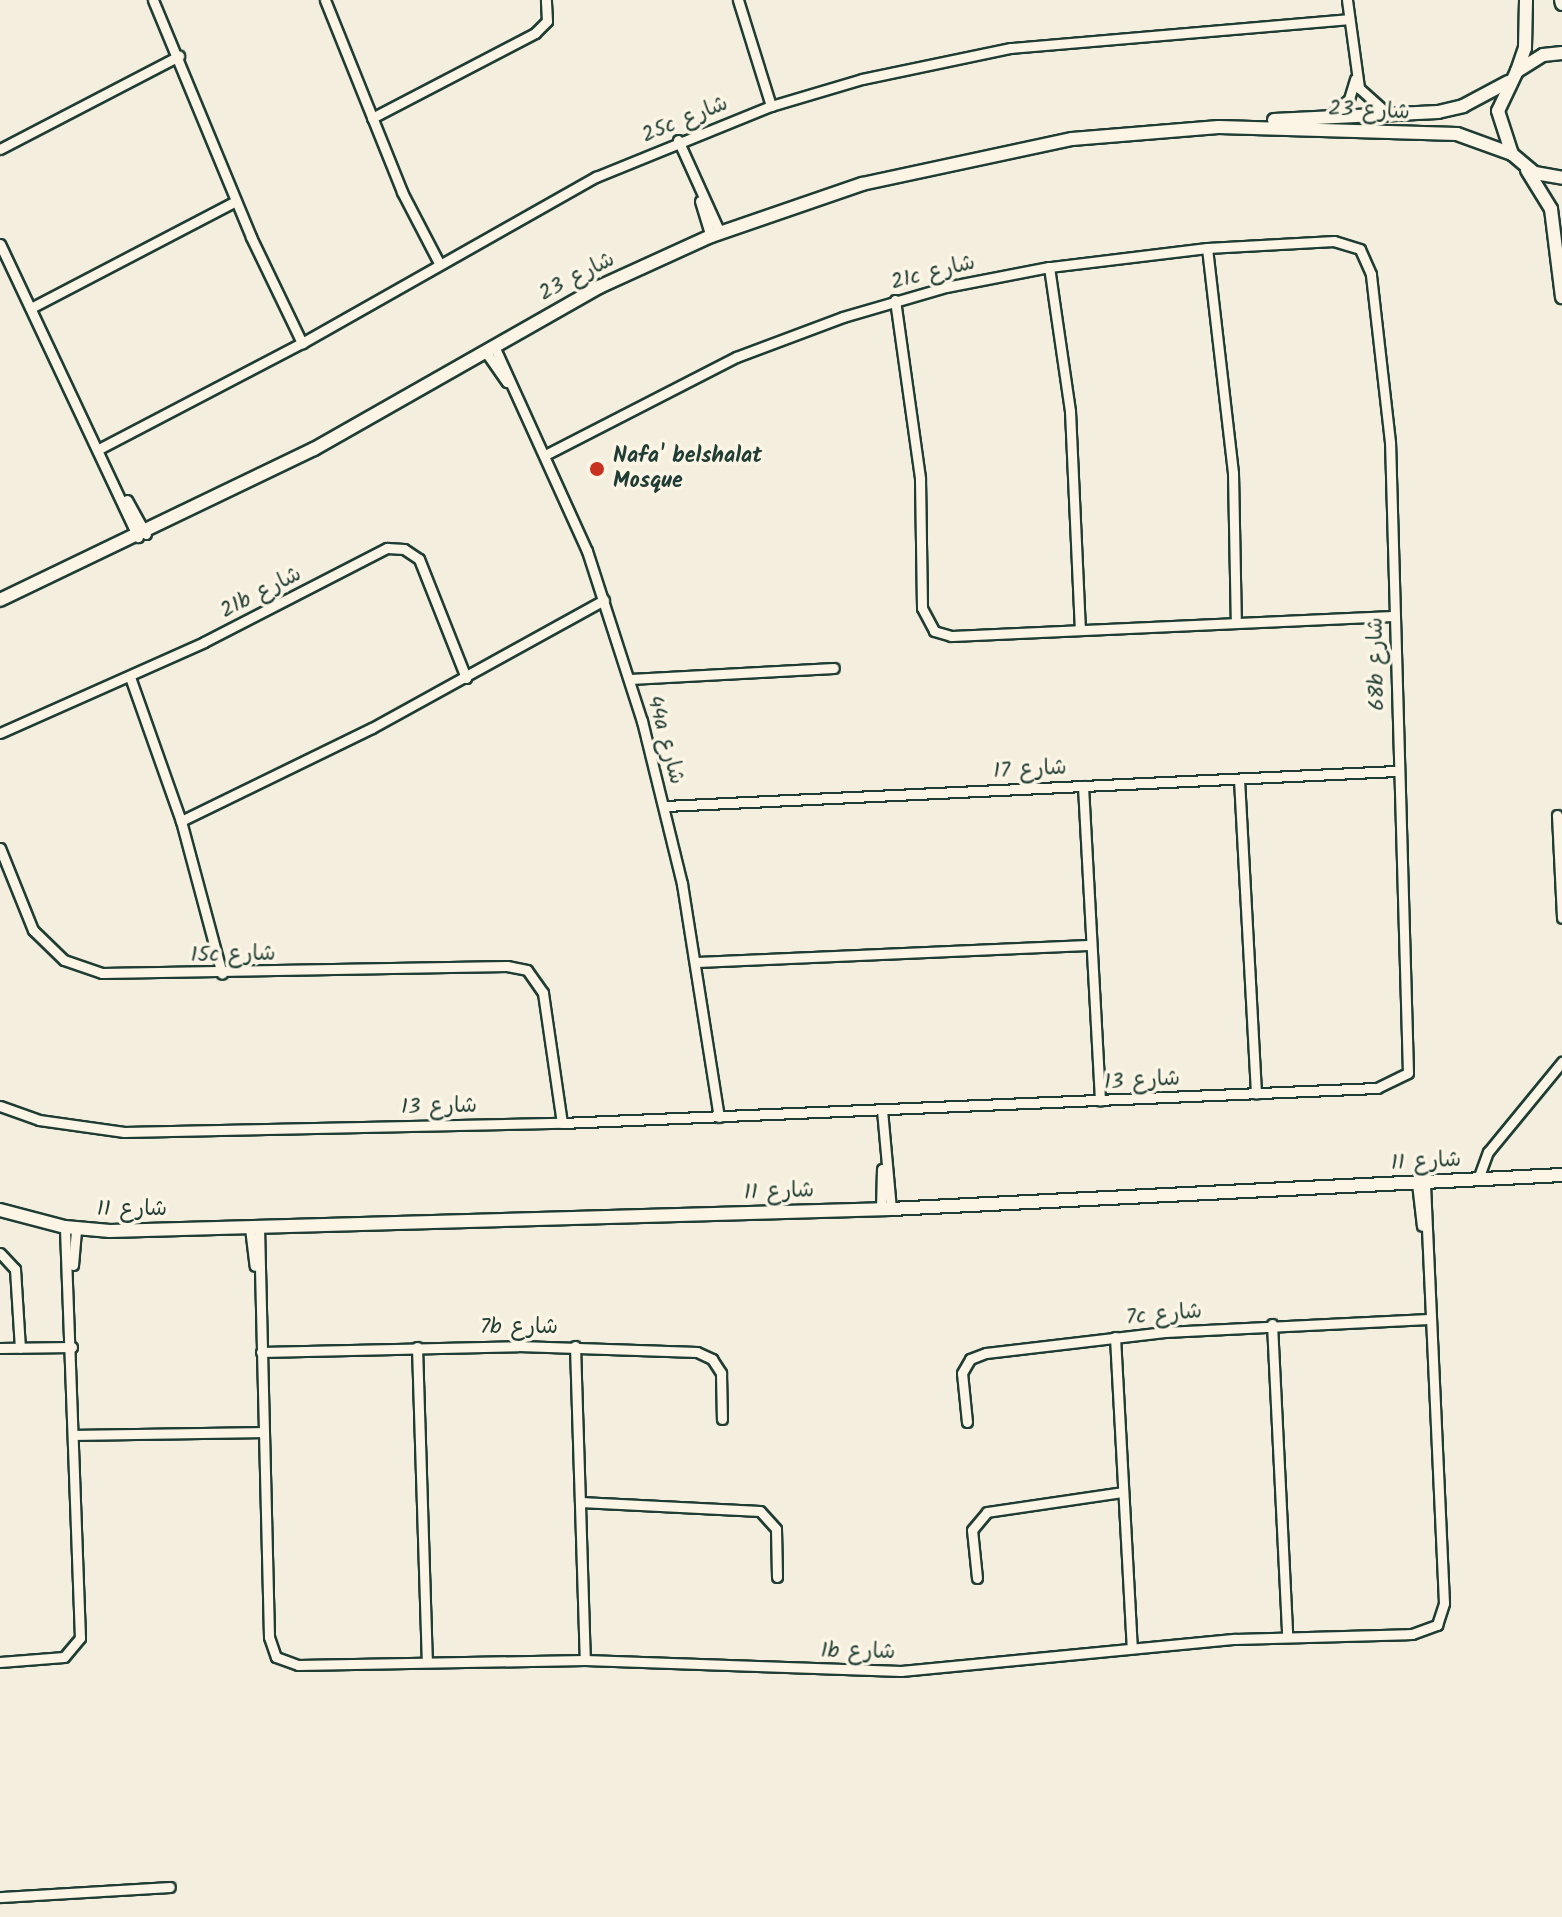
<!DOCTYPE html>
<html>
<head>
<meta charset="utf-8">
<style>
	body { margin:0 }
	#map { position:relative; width:1562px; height:1917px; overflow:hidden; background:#f3eede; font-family:Kalam,"Playpen Sans Arabic",sans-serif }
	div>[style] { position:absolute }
	.roads { filter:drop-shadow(2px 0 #1f3d34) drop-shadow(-2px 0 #1f3d34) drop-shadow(0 2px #1f3d34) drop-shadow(0 -2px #1f3d34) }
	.street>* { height:9px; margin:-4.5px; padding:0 4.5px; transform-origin:4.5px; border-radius:4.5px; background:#fcf5e5 }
	.secondary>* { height:12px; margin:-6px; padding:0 6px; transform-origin:6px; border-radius:6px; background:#fcf5e5 }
	.dots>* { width:22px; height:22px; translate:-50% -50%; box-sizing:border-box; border:4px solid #fcf5e5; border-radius:50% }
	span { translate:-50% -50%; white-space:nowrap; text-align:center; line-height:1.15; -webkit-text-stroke:7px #fcf5e5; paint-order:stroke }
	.street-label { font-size:22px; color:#1f3d34 }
	.poi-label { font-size:22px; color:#1f3d34; font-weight:700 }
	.left { translate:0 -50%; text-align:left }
</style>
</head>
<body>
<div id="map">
	<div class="roads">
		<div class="street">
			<div style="left:153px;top:0;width:256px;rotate:67.5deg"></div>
			<div style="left:251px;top:237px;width:118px;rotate:64.3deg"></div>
			<div style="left:325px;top:0;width:207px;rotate:68.1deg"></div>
			<div style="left:402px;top:192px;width:80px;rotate:62.5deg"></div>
			<div style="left:738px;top:0;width:111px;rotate:72.7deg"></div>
			<div style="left:1347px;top:0;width:89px;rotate:82.2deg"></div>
			<div style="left:1359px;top:88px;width:38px;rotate:42deg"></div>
			<div style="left:1332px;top:114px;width:23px;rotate:-41deg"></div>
			<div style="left:1349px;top:99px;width:21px;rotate:-73deg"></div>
			<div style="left:372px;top:118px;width:184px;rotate:-27.5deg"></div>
			<div style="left:535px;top:33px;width:17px;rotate:-45deg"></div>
			<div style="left:547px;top:21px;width:21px;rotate:-93deg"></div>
			<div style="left:678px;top:140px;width:102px;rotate:65.7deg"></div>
			<div style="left:0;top:149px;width:202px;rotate:-27.5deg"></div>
			<div style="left:700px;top:201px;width:37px;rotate:73deg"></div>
			<div style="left:0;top:244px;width:324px;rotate:64.8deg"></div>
			<div style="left:1207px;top:248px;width:226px;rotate:83.4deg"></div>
			<div style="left:1233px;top:473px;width:150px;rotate:88.9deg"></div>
			<div style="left:1049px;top:267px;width:146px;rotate:81.7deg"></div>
			<div style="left:1070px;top:411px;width:219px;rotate:87.4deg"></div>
			<div style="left:895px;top:300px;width:181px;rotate:82deg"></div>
			<div style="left:920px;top:479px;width:129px;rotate:89.1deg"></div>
			<div style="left:922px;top:608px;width:26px;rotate:62deg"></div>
			<div style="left:934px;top:631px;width:18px;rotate:16deg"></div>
			<div style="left:951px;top:636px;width:443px;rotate:-2.6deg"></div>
			<div style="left:31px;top:308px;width:231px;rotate:-27.6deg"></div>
			<div style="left:494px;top:346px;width:225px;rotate:65.6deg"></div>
			<div style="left:587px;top:551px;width:179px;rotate:72.1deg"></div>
			<div style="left:642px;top:721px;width:168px;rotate:76.2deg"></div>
			<div style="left:682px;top:884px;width:236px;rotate:81deg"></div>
			<div style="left:485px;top:351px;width:38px;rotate:55deg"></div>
			<div style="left:99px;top:449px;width:229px;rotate:-27.6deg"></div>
			<div style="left:302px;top:343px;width:338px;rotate:-29.5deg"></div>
			<div style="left:596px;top:177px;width:189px;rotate:-22.1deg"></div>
			<div style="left:771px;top:106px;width:95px;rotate:-16.5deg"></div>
			<div style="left:862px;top:79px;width:152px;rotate:-11.8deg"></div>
			<div style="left:1011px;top:48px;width:339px;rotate:-4.9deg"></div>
			<div style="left:127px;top:500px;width:39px;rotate:61deg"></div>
			<div style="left:130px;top:677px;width:153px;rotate:70.5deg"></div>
			<div style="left:181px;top:821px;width:158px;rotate:75deg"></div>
			<div style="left:630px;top:679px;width:204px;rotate:-3.1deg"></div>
			<div style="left:0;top:733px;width:223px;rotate:-24deg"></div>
			<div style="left:204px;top:642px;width:206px;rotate:-27.2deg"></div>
			<div style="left:387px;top:548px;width:17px;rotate:3deg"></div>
			<div style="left:404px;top:549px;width:18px;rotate:34deg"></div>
			<div style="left:419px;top:559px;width:128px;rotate:68.4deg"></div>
			<div style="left:1239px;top:779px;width:315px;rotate:86.9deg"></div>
			<div style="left:1083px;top:786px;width:315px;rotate:86.9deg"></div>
			<div style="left:665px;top:806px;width:733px;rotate:-2.74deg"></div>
			<div style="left:1557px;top:815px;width:103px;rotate:87.2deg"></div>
			<div style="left:181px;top:821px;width:212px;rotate:-26deg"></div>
			<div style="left:372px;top:728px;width:265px;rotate:-28.9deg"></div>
			<div style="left:0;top:848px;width:88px;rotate:68.1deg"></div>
			<div style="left:33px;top:930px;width:43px;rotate:44.1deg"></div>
			<div style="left:64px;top:960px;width:40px;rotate:18.9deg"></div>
			<div style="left:102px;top:973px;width:405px;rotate:-1deg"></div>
			<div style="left:507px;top:966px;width:20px;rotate:11deg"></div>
			<div style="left:527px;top:970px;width:28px;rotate:55deg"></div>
			<div style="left:543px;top:993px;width:131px;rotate:81.7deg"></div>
			<div style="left:696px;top:962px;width:393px;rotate:-2.5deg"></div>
			<div style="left:0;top:1106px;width:41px;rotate:19.7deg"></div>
			<div style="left:39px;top:1120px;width:86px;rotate:8deg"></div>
			<div style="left:124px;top:1132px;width:438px;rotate:-1.2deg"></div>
			<div style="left:562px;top:1123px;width:816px;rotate:-2.46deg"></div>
			<div style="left:1377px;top:1088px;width:34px;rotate:-26deg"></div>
			<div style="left:1408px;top:1073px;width:631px;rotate:-91.63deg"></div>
			<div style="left:1390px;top:442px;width:169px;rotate:-96.5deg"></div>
			<div style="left:1371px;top:274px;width:27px;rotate:-114deg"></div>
			<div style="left:1360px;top:249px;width:27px;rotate:-163deg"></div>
			<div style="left:1334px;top:241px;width:127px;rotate:176.8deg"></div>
			<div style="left:1207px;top:248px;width:159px;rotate:173.1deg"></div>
			<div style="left:1049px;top:267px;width:105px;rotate:169deg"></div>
			<div style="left:946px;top:287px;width:107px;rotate:163.8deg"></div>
			<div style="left:843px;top:317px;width:114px;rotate:159.5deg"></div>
			<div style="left:736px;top:357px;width:215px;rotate:152.8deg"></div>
			<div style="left:882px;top:1110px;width:99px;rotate:84.8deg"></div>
			<div style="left:1478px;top:1179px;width:29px;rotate:-70deg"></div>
			<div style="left:1488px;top:1152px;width:117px;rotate:-50.6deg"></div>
			<div style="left:1417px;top:1183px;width:43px;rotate:83.4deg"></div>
			<div style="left:881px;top:1209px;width:40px;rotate:-88.6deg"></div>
			<div style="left:259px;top:1227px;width:410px;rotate:88.6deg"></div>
			<div style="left:269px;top:1637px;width:21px;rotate:71deg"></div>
			<div style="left:276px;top:1657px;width:23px;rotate:20deg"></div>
			<div style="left:298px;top:1665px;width:287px;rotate:-1deg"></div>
			<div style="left:585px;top:1660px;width:316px;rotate:2deg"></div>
			<div style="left:901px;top:1671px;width:336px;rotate:-5.5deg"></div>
			<div style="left:1235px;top:1639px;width:177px;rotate:-1.6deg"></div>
			<div style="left:1412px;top:1634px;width:27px;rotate:-20deg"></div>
			<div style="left:1437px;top:1625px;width:23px;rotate:-72deg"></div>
			<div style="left:1444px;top:1603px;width:421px;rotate:-92.6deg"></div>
			<div style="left:250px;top:1228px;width:38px;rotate:83deg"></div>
			<div style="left:0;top:1253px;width:22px;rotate:47deg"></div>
			<div style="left:15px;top:1269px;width:79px;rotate:86.4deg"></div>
			<div style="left:73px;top:1265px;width:36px;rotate:-85deg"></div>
			<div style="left:1272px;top:1324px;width:312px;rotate:87.2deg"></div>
			<div style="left:1115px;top:1337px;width:311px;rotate:86.9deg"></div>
			<div style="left:575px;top:1346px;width:314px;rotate:88.2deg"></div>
			<div style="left:417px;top:1347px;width:314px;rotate:88.2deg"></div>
			<div style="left:0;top:1348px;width:72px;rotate:-0.8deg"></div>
			<div style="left:261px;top:1352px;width:257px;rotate:-1.3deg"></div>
			<div style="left:518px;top:1346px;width:179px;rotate:1.9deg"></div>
			<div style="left:697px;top:1352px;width:17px;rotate:25deg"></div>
			<div style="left:712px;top:1359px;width:17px;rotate:57deg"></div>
			<div style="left:721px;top:1373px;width:46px;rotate:88.8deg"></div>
			<div style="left:967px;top:1422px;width:49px;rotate:-95.8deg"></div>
			<div style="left:962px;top:1373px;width:16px;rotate:-60deg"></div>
			<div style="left:970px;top:1359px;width:17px;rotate:-21deg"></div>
			<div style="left:986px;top:1353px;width:180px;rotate:-6.7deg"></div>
			<div style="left:1165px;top:1332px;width:264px;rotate:-2.8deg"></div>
			<div style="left:75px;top:1435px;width:188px;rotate:-0.9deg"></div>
			<div style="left:580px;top:1502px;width:180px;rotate:2.9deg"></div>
			<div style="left:760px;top:1511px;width:24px;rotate:48deg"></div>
			<div style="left:776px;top:1529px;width:48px;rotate:88.8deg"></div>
			<div style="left:977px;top:1578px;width:48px;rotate:-95.9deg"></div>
			<div style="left:972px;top:1530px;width:23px;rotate:-50deg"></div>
			<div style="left:987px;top:1512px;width:137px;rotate:-8.4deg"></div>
			<div style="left:0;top:1662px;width:64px;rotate:-4.5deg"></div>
			<div style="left:64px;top:1657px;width:25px;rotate:-50deg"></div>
			<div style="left:80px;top:1638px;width:411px;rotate:-92.1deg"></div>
			<div style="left:0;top:1897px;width:170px;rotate:-3.4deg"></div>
		</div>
		<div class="secondary">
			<div style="left:1561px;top:0;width:4px;rotate:76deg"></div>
			<div style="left:1562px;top:53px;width:19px;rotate:174deg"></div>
			<div style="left:1543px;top:55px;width:31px;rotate:148deg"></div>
			<div style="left:1517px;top:71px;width:44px;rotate:115.4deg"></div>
			<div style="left:1498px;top:111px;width:45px;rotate:72deg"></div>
			<div style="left:1512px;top:154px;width:30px;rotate:40deg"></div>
			<div style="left:1535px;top:173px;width:27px;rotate:10deg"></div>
			<div style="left:1517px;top:71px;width:24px;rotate:-71deg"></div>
			<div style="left:1525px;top:48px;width:48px;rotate:-88.8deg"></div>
			<div style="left:1274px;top:120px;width:164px;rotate:-2.8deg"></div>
			<div style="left:1438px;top:112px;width:26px;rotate:-13deg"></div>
			<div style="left:1463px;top:106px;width:51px;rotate:-28.1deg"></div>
			<div style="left:1527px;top:170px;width:46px;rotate:58.4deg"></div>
			<div style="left:1551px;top:209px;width:89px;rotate:82.9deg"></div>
			<div style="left:0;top:600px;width:348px;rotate:-25.7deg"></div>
			<div style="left:314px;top:449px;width:328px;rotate:-29.6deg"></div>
			<div style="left:599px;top:287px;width:123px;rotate:-24.5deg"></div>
			<div style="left:711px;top:236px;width:160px;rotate:-19deg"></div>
			<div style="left:862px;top:184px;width:215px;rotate:-12.1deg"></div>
			<div style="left:1072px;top:139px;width:147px;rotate:-4.7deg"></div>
			<div style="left:1219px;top:127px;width:238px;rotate:1.7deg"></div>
			<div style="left:1457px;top:134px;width:59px;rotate:20deg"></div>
			<div style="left:0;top:1210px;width:67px;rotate:14.7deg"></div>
			<div style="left:65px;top:1227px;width:45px;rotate:5.1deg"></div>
			<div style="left:110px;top:1231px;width:781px;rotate:-1.61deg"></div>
			<div style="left:891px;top:1209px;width:672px;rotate:-2.9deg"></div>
		</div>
	</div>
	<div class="dots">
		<div style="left:597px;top:469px;background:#c8321e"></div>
	</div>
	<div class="street-label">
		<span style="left:1369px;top:111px;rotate:3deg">شارع 23</span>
		<span style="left:685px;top:120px;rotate:-22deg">25c شارع</span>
		<span style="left:933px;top:273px;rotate:-14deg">21c شارع</span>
		<span style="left:577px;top:277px;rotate:-27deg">شارع 23</span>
		<span style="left:261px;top:593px;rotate:-27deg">21b شارع</span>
		<span style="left:1377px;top:664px;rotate:-91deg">68b شارع</span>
		<span style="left:665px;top:740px;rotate:75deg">44a شارع</span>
		<span style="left:1030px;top:770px;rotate:-3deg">شارع 17</span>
		<span style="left:233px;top:955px;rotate:-1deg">15c شارع</span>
		<span style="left:1142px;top:1081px;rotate:-3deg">شارع 13</span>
		<span style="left:439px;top:1107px;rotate:-1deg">شارع 13</span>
		<span style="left:1426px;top:1162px;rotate:-3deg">شارع 11</span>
		<span style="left:779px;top:1192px;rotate:-2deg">شارع 11</span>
		<span style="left:132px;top:1210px">شارع 11</span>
		<span style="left:1164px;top:1315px;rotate:-5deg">7c شارع</span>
		<span style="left:519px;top:1328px">7b شارع</span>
		<span style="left:858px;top:1652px;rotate:1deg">1b شارع</span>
	</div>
	<div class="poi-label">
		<span class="left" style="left:613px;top:469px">Nafa' belshalat<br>Mosque</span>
	</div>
</div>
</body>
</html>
